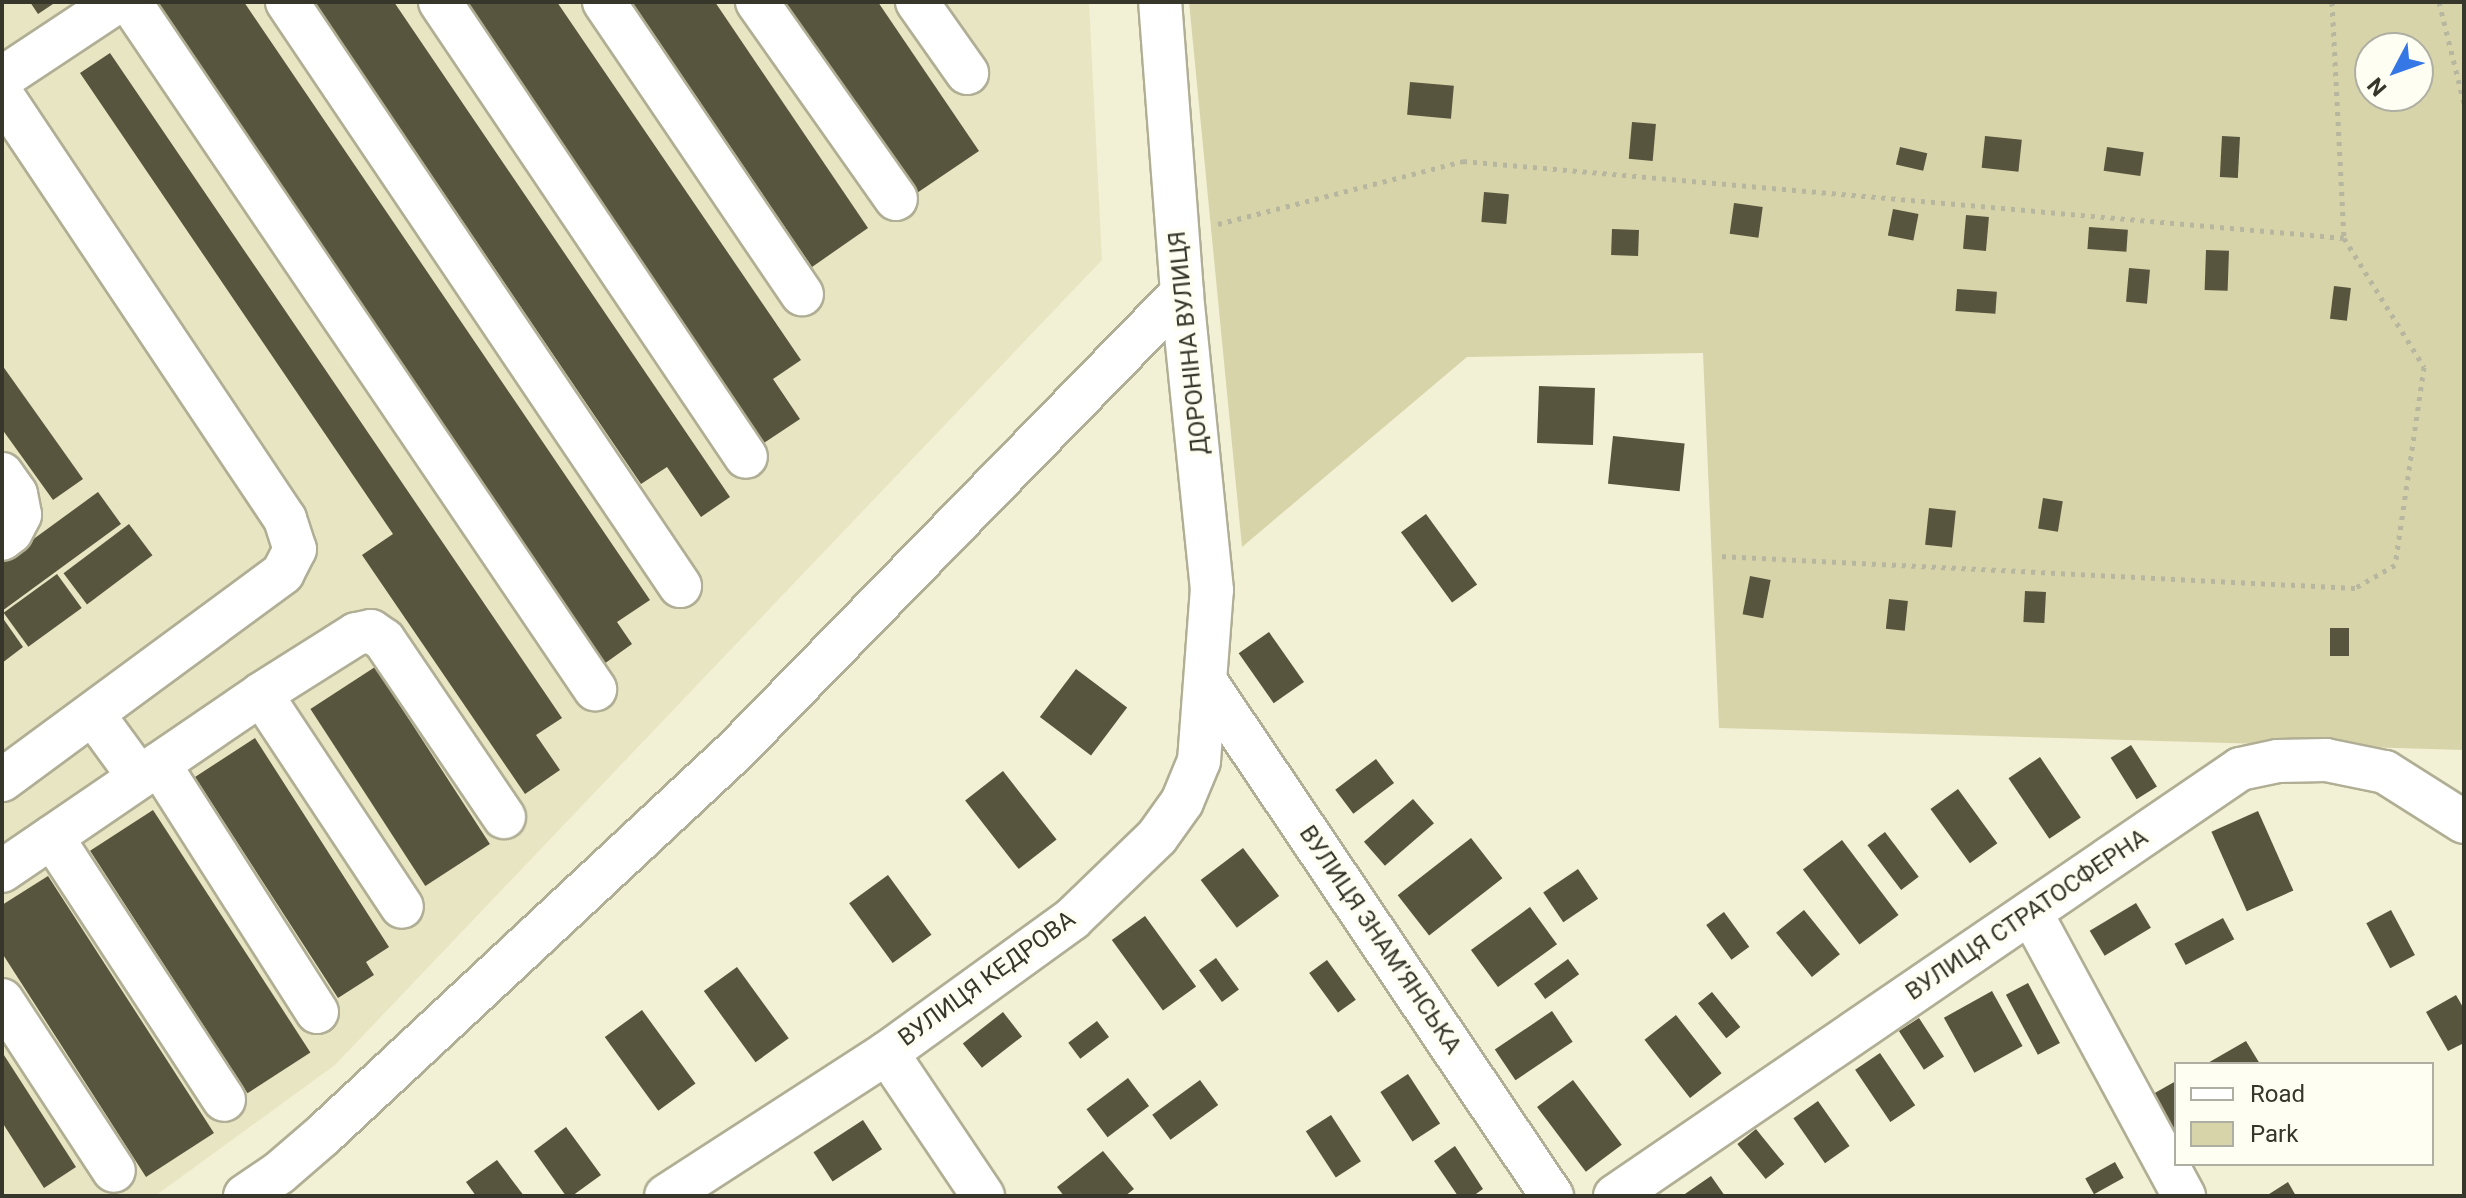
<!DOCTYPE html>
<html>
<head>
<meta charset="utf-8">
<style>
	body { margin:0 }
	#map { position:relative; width:2466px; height:1198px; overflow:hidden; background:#f3f1d5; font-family:Roboto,sans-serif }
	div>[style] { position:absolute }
	.built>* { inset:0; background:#e8e5c3 }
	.green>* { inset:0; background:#d7d4aa }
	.building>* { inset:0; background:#57553d; transform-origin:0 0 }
	.path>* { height:5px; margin-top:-2.5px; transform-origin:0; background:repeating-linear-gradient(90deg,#b7b69f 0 4px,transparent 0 10px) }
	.roads { filter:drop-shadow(2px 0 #b0ae94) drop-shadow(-2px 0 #b0ae94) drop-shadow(0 2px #b0ae94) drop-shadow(0 -2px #b0ae94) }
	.minor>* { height:42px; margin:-21px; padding:0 21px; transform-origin:21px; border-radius:21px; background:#fff }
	span { translate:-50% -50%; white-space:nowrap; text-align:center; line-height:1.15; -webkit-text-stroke:8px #fefef3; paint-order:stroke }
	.street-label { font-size:24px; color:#37362b }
	.frame { position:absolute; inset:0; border:4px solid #37362b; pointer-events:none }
	.legend { position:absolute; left:2174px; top:1062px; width:260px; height:104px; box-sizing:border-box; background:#fefef3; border:2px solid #aeaea3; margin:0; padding:10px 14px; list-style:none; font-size:24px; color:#37362b }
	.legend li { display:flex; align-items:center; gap:16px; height:40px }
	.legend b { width:40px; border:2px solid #aeaea3 }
	.north { position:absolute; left:2354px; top:32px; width:80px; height:80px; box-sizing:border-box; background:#fefef3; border:2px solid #aeaea3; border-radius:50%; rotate:229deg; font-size:22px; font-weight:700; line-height:32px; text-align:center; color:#37362b }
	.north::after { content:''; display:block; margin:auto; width:28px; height:36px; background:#3477e5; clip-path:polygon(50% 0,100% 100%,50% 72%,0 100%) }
</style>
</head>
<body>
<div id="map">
	<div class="built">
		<div style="clip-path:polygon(2px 2px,1089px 2px,1102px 260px,335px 1065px,155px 1196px,2px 1196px)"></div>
	</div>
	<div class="green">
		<div style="clip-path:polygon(evenodd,1189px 2px,2464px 2px,2464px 750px,1719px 728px,1703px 353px,1467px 357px,1242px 547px,1189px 2px,2370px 48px,2418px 48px,2418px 96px,2370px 96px,2370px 48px)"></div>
	</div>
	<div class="building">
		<div style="clip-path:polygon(30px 2px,56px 2px,38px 14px)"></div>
		<div style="clip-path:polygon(149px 2px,244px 2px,650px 600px,617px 622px,632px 644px,597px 669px)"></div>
		<div style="clip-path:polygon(314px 2px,394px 2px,730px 497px,701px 517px,667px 467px,641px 484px)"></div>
		<div style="clip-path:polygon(460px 2px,557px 2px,801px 360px,773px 379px,800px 419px,761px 445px)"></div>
		<div style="clip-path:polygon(632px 2px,715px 2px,868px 228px,812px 267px)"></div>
		<div style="clip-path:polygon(778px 2px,878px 2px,979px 151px,911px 197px)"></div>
		<div style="clip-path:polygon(110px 53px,562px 718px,536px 735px,560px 770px,525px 794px,362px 555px,393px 534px,80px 73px)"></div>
		<div style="left:1410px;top:82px;width:44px;height:33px;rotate:5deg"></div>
		<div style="left:1632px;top:122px;width:24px;height:37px;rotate:5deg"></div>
		<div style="left:1985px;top:136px;width:37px;height:32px;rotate:6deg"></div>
		<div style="left:2222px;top:136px;width:18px;height:41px;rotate:3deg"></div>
		<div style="left:1900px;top:147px;width:28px;height:18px;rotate:13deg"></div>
		<div style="left:2107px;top:147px;width:37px;height:24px;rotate:8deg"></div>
		<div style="left:1484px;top:192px;width:25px;height:30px;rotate:5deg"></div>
		<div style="left:1734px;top:203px;width:29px;height:31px;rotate:8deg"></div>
		<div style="left:1893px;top:209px;width:26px;height:27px;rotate:11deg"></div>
		<div style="left:1966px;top:215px;width:23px;height:34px;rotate:5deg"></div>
		<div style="left:2089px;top:227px;width:39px;height:22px;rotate:4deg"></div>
		<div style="left:1612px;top:229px;width:27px;height:26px;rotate:2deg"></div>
		<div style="left:2206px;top:250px;width:23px;height:40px;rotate:2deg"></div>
		<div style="left:2129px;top:268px;width:21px;height:34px;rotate:5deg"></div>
		<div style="left:2334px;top:286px;width:17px;height:33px;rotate:7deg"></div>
		<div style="left:1957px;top:289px;width:40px;height:22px;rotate:4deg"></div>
		<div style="clip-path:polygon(2px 365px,83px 479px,53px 500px,2px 429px)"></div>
		<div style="left:1539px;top:386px;width:56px;height:57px;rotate:2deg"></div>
		<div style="left:1613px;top:436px;width:72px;height:48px;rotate:6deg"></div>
		<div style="clip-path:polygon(98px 492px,121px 524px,2px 611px,2px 562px)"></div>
		<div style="left:2043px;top:498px;width:20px;height:31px;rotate:9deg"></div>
		<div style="left:1929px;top:508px;width:27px;height:37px;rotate:6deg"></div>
		<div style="left:1426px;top:514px;width:87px;height:31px;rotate:54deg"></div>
		<div style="left:129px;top:524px;width:39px;height:82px;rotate:53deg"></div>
		<div style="left:57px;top:574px;width:42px;height:66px;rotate:54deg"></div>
		<div style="left:1750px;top:576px;width:21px;height:39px;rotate:11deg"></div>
		<div style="left:2025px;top:591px;width:21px;height:31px;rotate:3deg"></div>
		<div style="left:1889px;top:599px;width:19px;height:30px;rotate:6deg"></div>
		<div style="clip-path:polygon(2px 617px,23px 647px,2px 663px)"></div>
		<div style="left:2330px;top:628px;width:19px;height:28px"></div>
		<div style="left:1269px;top:632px;width:61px;height:37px;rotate:55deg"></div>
		<div style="left:375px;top:667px;width:211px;height:77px;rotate:57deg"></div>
		<div style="left:1076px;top:669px;width:64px;height:60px;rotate:37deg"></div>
		<div style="clip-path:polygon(255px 738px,389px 947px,366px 962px,374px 975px,338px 998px,195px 777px)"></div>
		<div style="left:2131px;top:745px;width:49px;height:24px;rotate:58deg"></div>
		<div style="left:2040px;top:757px;width:73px;height:38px;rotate:56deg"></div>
		<div style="left:1376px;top:759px;width:30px;height:51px;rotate:53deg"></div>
		<div style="left:1003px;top:771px;width:87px;height:48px;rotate:52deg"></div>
		<div style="left:1958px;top:789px;width:67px;height:34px;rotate:54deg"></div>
		<div style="left:1413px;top:799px;width:32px;height:65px;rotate:49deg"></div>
		<div style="left:153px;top:810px;width:289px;height:75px;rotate:57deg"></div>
		<div style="left:2258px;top:811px;width:87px;height:51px;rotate:66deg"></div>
		<div style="left:1885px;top:832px;width:56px;height:22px;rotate:53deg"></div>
		<div style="left:1471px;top:838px;width:51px;height:93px;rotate:52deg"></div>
		<div style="left:1842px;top:840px;width:94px;height:49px;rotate:53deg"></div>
		<div style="left:1243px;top:848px;width:60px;height:53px;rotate:53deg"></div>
		<div style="left:1578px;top:869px;width:36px;height:42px;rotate:56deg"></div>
		<div style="left:888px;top:875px;width:74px;height:48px;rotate:54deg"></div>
		<div style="clip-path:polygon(48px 876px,214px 1133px,146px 1177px,2px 953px,2px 905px)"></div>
		<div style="left:2136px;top:903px;width:29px;height:54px;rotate:59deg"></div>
		<div style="left:1530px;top:907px;width:46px;height:73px;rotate:54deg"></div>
		<div style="left:1804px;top:910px;width:57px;height:36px;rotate:51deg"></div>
		<div style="left:2391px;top:910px;width:51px;height:28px;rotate:62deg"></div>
		<div style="left:1724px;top:912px;width:43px;height:22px;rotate:54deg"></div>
		<div style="left:1145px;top:916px;width:87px;height:41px;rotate:54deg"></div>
		<div style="left:2223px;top:918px;width:24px;height:55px;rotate:62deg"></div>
		<div style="left:1216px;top:958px;width:39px;height:21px;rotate:54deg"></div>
		<div style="left:1568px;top:959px;width:19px;height:42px;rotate:54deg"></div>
		<div style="left:1327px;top:960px;width:49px;height:22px;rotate:54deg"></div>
		<div style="left:737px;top:967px;width:88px;height:41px;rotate:54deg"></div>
		<div style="left:2028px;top:983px;width:68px;height:25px;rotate:62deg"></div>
		<div style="left:1992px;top:991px;width:63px;height:55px;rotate:61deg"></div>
		<div style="left:1712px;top:992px;width:45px;height:18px;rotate:51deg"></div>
		<div style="clip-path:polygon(2456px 995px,2464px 1009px,2464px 1043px,2448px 1051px,2426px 1012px)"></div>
		<div style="left:642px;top:1010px;width:91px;height:46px;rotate:54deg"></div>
		<div style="left:1552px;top:1011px;width:37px;height:69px;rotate:56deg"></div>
		<div style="left:1003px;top:1012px;width:31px;height:51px;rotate:52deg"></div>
		<div style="left:1676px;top:1015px;width:74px;height:40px;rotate:52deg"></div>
		<div style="left:1919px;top:1018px;width:46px;height:24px;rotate:57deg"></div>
		<div style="left:1097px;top:1021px;width:20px;height:36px;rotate:53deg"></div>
		<div style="clip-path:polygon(2246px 1041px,2260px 1064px,2206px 1064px)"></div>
		<div style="clip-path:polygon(2px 1052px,76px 1167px,44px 1188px,2px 1122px)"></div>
		<div style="left:1880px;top:1053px;width:63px;height:30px;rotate:56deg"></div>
		<div style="left:1408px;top:1074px;width:59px;height:33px;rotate:57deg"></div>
		<div style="left:1128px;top:1078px;width:35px;height:52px;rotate:53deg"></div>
		<div style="left:1200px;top:1080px;width:31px;height:59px;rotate:54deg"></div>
		<div style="left:1573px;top:1080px;width:81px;height:45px;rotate:53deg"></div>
		<div style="clip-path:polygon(2176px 1081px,2176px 1134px,2153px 1094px)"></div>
		<div style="left:1818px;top:1101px;width:55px;height:30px;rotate:55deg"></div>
		<div style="left:1331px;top:1115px;width:55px;height:30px;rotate:57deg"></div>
		<div style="left:863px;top:1120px;width:35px;height:59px;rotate:57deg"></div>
		<div style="clip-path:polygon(566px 1127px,601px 1175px,572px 1196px,566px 1196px,534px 1151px)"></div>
		<div style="left:1756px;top:1129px;width:45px;height:24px;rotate:51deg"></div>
		<div style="clip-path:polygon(1455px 1146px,1483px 1189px,1473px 1196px,1458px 1196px,1434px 1161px)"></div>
		<div style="clip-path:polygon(1103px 1151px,1134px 1189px,1125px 1196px,1064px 1196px,1057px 1187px)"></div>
		<div style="clip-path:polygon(497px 1160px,524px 1196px,476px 1196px,466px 1182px)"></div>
		<div style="left:2115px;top:1162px;width:18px;height:34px;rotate:61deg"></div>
		<div style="clip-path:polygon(1711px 1176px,1725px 1196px,1682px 1196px)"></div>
		<div style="clip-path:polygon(2288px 1182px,2296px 1196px,2266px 1196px)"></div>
	</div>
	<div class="path">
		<div style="left:2332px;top:2px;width:236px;rotate:87.1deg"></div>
		<div style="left:2439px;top:2px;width:104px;rotate:76.1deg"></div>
		<div style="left:1218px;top:224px;width:253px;rotate:-14.4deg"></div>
		<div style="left:1463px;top:161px;width:884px;rotate:4.99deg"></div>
		<div style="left:2344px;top:238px;width:152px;rotate:58.2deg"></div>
		<div style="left:2424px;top:367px;width:200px;rotate:98.3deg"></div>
		<div style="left:2395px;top:565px;width:46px;rotate:150.1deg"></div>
		<div style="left:2355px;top:588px;width:637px;rotate:-177.12deg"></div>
	</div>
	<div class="roads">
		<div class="minor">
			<div style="left:130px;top:2px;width:830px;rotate:55.91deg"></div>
			<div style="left:287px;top:2px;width:704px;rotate:56.06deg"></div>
			<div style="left:440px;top:2px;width:548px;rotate:56.08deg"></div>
			<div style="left:604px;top:2px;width:353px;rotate:55.9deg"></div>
			<div style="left:757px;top:2px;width:241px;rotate:54.8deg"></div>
			<div style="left:917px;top:2px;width:87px;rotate:54.8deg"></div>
			<div style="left:2px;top:78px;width:138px;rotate:-33.5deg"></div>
			<div style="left:2px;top:95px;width:510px;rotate:56.28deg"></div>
			<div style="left:285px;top:519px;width:32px;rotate:72deg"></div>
			<div style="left:295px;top:549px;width:27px;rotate:117deg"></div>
			<div style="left:283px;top:573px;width:349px;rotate:143.6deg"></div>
			<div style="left:2px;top:474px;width:24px;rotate:55deg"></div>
			<div style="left:16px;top:494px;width:21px;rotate:79deg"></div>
			<div style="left:20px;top:515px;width:19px;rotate:118deg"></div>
			<div style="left:11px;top:532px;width:11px;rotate:142deg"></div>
			<div style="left:1208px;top:685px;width:616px;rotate:56.05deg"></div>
			<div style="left:261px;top:694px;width:255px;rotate:56.5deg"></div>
			<div style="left:93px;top:714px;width:78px;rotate:53.9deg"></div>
			<div style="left:159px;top:764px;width:294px;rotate:57.5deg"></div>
			<div style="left:52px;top:837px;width:314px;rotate:56.8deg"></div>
			<div style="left:2px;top:871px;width:314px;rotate:-34.3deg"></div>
			<div style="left:261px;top:694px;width:112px;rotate:-32.3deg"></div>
			<div style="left:356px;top:634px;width:15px;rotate:-11deg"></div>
			<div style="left:371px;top:631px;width:16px;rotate:35deg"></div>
			<div style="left:384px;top:640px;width:214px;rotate:55.9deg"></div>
			<div style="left:2031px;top:913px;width:322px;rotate:61.6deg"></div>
			<div style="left:2px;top:1000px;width:204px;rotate:56.8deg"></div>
			<div style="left:887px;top:1053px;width:172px;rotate:56.1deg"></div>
			<div style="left:245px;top:1196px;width:41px;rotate:-34.1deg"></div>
			<div style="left:279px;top:1173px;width:58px;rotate:-40.8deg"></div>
			<div style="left:323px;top:1135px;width:563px;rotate:-42.99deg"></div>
			<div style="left:735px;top:751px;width:640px;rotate:-45.7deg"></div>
			<div style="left:666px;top:1196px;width:263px;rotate:-32.9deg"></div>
			<div style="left:887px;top:1053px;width:228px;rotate:-35.9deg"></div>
			<div style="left:1072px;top:919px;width:118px;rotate:-44deg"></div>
			<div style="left:1157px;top:837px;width:43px;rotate:-54.5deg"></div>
			<div style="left:1182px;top:802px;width:44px;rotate:-67.5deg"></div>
			<div style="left:1199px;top:761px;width:171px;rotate:-85.7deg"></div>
			<div style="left:1212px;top:590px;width:299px;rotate:-95.8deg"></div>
			<div style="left:1182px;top:293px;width:292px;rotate:-94.3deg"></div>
			<div style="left:1615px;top:1196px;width:757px;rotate:-34.34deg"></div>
			<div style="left:2240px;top:769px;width:39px;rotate:-12deg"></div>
			<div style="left:2278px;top:761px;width:48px;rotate:-1.2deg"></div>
			<div style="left:2326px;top:760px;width:60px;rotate:11.5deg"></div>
			<div style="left:2385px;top:772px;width:93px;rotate:32.3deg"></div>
		</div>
	</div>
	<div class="street-label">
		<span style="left:1189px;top:343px;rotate:-96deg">ДОРОНІНА ВУЛИЦЯ</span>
		<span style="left:2027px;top:915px;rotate:-34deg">ВУЛИЦЯ СТРАТОСФЕРНА</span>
		<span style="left:1380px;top:940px;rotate:56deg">ВУЛИЦЯ ЗНАМ’ЯНСЬКА</span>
		<span style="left:987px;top:979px;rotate:-36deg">ВУЛИЦЯ КЕДРОВА</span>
	</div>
	<div class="frame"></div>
	<ul class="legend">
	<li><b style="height:10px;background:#fff"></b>Road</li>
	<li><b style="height:22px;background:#d7d4aa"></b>Park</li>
	</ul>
	<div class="north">N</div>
</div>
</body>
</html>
